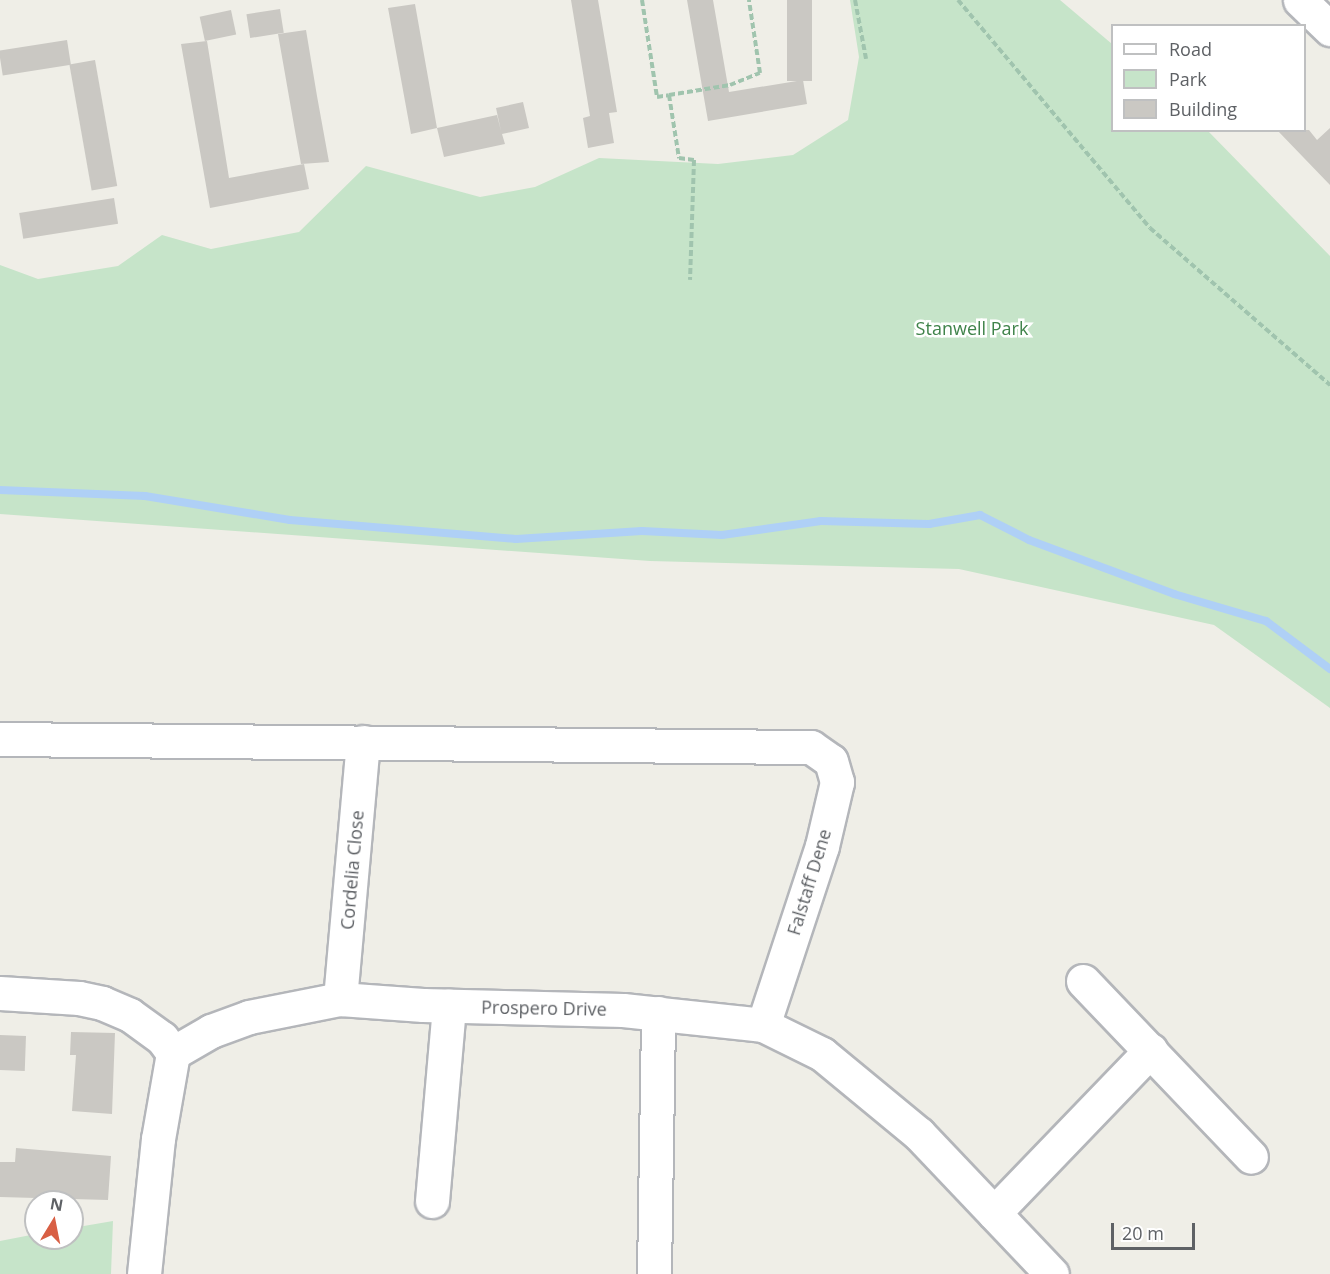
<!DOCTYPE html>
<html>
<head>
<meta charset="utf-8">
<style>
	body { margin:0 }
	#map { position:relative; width:1330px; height:1274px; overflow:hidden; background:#efeee7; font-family:"Open Sans",sans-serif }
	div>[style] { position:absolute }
	.green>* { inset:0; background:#c6e4c9 }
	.stream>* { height:8px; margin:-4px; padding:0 4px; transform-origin:4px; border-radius:4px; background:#afd0f6 }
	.building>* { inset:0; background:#cac8c3; transform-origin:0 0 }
	.path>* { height:4px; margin-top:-2px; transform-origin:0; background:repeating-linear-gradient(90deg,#a0c4ae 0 6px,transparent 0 9px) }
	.roads { filter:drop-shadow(2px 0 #b4b6ba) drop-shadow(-2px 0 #b4b6ba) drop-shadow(0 2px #b4b6ba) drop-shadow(0 -2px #b4b6ba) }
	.minor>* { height:33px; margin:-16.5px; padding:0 16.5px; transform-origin:16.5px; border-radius:16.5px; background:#fff }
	span { translate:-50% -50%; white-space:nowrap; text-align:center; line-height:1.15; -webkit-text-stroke:5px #fff; paint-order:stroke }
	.park-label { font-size:18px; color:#3f834a }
	.street-label { font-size:18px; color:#5e6165 }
	.legend { position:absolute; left:1111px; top:24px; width:195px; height:108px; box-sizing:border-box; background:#fff; border:2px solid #bfc0c1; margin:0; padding:8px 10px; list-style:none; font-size:18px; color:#5e6165 }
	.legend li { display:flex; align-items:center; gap:12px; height:30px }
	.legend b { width:30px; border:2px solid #bfc0c1 }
	.north { position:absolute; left:24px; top:1190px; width:60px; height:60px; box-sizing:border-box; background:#fff; border:2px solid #bfc0c1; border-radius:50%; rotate:10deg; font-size:16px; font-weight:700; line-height:24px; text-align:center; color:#5e6165 }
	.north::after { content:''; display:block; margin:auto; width:21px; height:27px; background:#d85f44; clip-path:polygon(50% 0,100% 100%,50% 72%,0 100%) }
	.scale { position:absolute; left:1111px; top:1223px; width:84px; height:27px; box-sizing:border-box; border:3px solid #5e6165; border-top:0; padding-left:8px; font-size:18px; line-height:21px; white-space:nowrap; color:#5e6165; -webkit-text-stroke:4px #fff; paint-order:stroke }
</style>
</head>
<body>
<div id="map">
	<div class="green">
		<div style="clip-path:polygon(850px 0,1060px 0,1112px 44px,1112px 130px,1208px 131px,1330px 256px,1330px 708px,1214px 625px,959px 569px,650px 561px,0 514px,0 265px,38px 279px,118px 266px,162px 235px,211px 249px,299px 232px,366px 166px,480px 197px,535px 187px,599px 158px,718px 164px,793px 155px,848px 120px,859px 57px)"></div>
		<div style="clip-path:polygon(113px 1221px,111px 1274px,0 1274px,0 1241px,36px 1234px,36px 1238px,72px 1238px,72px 1228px)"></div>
	</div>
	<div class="stream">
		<div style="left:0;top:490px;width:145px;rotate:2.4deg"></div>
		<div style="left:145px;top:496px;width:147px;rotate:9.4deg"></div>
		<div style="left:290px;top:520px;width:227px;rotate:4.8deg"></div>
		<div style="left:516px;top:539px;width:126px;rotate:-3.6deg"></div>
		<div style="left:642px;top:531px;width:80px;rotate:2.9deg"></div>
		<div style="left:722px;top:535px;width:100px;rotate:-8deg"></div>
		<div style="left:821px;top:521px;width:108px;rotate:1.6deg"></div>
		<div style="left:929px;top:524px;width:52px;rotate:-10deg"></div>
		<div style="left:980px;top:515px;width:55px;rotate:27deg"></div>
		<div style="left:1029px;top:540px;width:155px;rotate:20.4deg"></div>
		<div style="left:1174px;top:594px;width:96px;rotate:16.4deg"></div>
		<div style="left:1266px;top:621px;width:80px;rotate:36.9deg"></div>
	</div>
	<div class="building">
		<div style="clip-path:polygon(571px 0,598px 0,617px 112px,609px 113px,614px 143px,588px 148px,583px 118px,590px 116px)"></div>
		<div style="clip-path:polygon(687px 0,713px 0,729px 92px,803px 80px,807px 104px,708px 121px)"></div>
		<div style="left:787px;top:0;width:25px;height:81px"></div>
		<div style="clip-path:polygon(415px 4px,437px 128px,497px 115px,501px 131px,496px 108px,523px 102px,529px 128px,502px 134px,505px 144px,444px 157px,437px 128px,411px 134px,388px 8px)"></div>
		<div style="left:280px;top:9px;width:24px;height:34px;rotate:81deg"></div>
		<div style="left:231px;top:10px;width:25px;height:32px;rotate:78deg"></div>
		<div style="clip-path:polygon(306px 30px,317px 96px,329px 162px,301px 164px,295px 131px,278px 34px)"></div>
		<div style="left:67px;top:40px;width:25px;height:69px;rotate:81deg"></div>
		<div style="clip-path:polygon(207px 41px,229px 178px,304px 164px,309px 189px,210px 208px,181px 44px)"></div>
		<div style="left:95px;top:60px;width:128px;height:26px;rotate:80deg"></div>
		<div style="clip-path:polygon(1330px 128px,1330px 185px,1277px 130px,1309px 130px,1317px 140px)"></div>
		<div style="left:114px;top:198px;width:26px;height:96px;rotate:81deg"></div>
		<div style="clip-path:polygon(71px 1032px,115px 1033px,112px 1114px,72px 1111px,76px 1055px,70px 1055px)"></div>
		<div style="left:0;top:1035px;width:26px;height:35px;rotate:2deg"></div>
		<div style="clip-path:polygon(16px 1148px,111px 1156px,108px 1200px,0 1197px,0 1162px,15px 1162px)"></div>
	</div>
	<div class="path">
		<div style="left:642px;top:0;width:98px;rotate:81.2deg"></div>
		<div style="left:657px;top:97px;width:12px;rotate:-9deg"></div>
		<div style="left:669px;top:95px;width:64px;rotate:81deg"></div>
		<div style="left:679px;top:158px;width:15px;rotate:8deg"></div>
		<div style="left:694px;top:160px;width:120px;rotate:91.9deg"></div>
		<div style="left:855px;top:0;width:60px;rotate:79.4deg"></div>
		<div style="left:958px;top:0;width:298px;rotate:49.9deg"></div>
		<div style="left:1150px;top:228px;width:239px;rotate:41.1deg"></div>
		<div style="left:669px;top:95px;width:62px;rotate:-9.3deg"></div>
		<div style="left:730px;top:85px;width:32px;rotate:-22deg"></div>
		<div style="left:760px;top:73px;width:74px;rotate:-98.6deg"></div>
	</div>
	<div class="roads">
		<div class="minor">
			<div style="left:1300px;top:0;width:42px;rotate:44deg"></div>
			<div style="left:0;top:739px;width:811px;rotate:0.57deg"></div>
			<div style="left:811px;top:747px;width:24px;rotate:35deg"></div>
			<div style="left:831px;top:761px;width:22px;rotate:74deg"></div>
			<div style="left:837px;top:782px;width:66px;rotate:103.2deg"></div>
			<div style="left:822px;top:846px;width:188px;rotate:108.2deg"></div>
			<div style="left:1083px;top:981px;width:243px;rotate:46.3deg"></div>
			<div style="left:0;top:993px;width:79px;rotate:3.6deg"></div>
			<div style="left:79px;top:998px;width:24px;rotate:12deg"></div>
			<div style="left:102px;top:1003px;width:30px;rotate:23deg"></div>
			<div style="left:130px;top:1015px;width:39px;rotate:36deg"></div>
			<div style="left:162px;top:1038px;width:19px;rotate:54deg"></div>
			<div style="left:340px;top:999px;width:258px;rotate:-84.9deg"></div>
			<div style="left:432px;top:1201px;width:196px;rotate:-85deg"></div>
			<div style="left:994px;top:1213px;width:226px;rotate:-46.1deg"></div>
			<div style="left:144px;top:1274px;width:136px;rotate:-84.1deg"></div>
			<div style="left:158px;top:1139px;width:87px;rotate:-80.1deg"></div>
			<div style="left:173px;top:1053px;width:44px;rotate:-30.1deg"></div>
			<div style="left:211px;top:1031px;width:40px;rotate:-20.2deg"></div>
			<div style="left:249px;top:1017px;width:93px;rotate:-11.2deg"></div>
			<div style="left:340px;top:999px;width:83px;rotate:4.1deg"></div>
			<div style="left:423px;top:1005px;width:200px;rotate:1.4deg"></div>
			<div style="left:623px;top:1010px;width:141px;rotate:6.1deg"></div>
			<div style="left:763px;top:1025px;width:66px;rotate:26.2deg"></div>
			<div style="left:822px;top:1054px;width:126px;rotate:39.5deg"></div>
			<div style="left:919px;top:1134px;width:193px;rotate:46.5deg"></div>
			<div style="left:654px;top:1274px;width:261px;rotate:-89.1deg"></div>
		</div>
	</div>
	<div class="park-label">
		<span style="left:972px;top:328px">Stanwell Park</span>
	</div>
	<div class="street-label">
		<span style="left:352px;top:870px;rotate:-85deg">Cordelia Close</span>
		<span style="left:809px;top:882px;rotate:-73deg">Falstaff Dene</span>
		<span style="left:544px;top:1008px;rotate:1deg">Prospero Drive</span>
	</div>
	<ul class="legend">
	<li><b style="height:8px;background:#fff"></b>Road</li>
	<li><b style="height:16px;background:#c6e4c9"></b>Park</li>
	<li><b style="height:16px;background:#cac8c3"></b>Building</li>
	</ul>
	<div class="north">N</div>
	<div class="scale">20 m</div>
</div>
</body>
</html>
